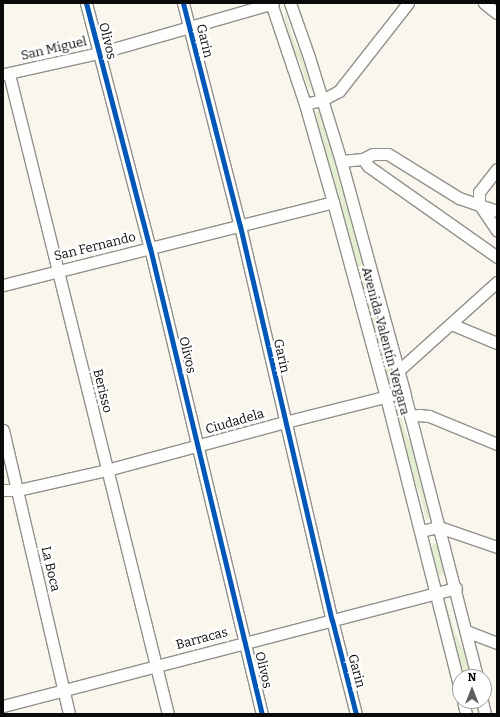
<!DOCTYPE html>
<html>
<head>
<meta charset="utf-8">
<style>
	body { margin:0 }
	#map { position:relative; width:500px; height:717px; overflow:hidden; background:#f9f6ee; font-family:Bitter,serif }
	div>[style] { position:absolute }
	.green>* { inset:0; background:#e3edcf }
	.roads { filter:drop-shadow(1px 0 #92908d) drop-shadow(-1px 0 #92908d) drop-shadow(0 1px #92908d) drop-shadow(0 -1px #92908d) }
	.minor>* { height:11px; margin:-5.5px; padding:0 5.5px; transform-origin:5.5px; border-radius:5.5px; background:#fefefc }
	.cycleway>* { height:5px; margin:-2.5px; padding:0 2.5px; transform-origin:2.5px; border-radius:2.5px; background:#0057b8 }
	span { translate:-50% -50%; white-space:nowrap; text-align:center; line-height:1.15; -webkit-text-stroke:4px #fff; paint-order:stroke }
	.street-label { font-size:13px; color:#0a0a0a }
	.frame { position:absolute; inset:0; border:4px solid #0a0a0a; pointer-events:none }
	.north { position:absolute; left:452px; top:669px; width:40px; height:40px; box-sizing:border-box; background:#fff; border:1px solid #9d9d9d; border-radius:50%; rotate:0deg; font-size:11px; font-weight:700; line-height:16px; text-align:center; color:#0a0a0a }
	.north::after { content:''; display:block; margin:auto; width:14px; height:18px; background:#5e5d5a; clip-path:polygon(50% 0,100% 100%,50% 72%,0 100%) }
</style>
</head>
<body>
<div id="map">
	<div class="green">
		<div style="clip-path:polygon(284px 13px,286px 14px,293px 39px,304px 59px,311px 89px,308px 88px,300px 62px,293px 50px)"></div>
		<div style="clip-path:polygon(316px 111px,320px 111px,323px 117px,395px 376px,393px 382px,388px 380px,316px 119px)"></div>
		<div style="clip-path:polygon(396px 406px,399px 408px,405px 432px,412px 447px,430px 519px,426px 519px,420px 494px,412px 477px,395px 409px)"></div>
		<div style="clip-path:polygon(434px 543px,438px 545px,445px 572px,442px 576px,438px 574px,431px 548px)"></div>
		<div style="clip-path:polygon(446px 602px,455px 633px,464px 650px,470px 677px,463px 677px,444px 605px)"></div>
	</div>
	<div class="roads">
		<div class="minor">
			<div style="left:86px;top:3px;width:253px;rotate:75.4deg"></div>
			<div style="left:150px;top:248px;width:479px;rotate:76.5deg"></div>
			<div style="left:183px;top:3px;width:230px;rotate:75.7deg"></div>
			<div style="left:240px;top:226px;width:405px;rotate:76.9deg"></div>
			<div style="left:332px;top:620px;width:97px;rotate:75.7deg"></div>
			<div style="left:271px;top:3px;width:107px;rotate:71.4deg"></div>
			<div style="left:305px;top:104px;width:102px;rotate:74.1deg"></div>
			<div style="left:333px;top:202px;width:202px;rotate:74.8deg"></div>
			<div style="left:386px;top:397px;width:301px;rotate:75.8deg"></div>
			<div style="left:290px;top:3px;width:57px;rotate:70.6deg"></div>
			<div style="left:309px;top:57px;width:109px;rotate:72.9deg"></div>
			<div style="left:341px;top:161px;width:239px;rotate:74.7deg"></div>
			<div style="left:404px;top:392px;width:294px;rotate:75.6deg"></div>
			<div style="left:484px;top:3px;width:16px;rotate:38deg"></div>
			<div style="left:4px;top:74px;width:97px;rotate:-12.5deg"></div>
			<div style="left:99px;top:53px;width:181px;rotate:-16deg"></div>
			<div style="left:9px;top:74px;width:659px;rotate:76.05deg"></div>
			<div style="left:305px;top:104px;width:17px;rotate:-13deg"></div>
			<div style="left:322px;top:100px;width:19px;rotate:-28deg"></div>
			<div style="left:339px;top:91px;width:112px;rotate:-51.9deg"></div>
			<div style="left:363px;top:159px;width:9px;rotate:54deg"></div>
			<div style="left:368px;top:166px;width:158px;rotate:35.2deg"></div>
			<div style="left:341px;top:161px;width:22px;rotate:-5deg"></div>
			<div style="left:363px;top:159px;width:11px;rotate:-27deg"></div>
			<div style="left:373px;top:154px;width:15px"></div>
			<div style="left:388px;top:154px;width:84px;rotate:31.8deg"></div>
			<div style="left:459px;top:198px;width:40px;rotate:18.9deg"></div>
			<div style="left:497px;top:169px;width:29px;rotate:128deg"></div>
			<div style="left:479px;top:192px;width:12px;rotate:90deg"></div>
			<div style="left:479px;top:204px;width:32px;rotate:56deg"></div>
			<div style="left:3px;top:285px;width:340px;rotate:-14.1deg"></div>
			<div style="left:451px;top:324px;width:50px;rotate:22.4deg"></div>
			<div style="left:398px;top:371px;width:133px;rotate:-42deg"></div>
			<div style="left:410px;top:416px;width:9px;rotate:-6deg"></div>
			<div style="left:419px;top:415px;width:10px;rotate:6deg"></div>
			<div style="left:429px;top:416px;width:74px;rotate:22.4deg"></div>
			<div style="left:3px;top:430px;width:292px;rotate:76.9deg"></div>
			<div style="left:3px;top:490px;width:15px"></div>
			<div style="left:18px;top:490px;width:91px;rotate:-12.7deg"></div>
			<div style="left:107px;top:470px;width:184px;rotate:-15.1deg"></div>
			<div style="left:285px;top:422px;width:123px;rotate:-14.1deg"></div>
			<div style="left:421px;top:531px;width:18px;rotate:-13deg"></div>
			<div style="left:439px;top:527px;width:61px;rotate:19deg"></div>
			<div style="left:466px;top:631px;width:33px;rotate:21deg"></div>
			<div style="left:463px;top:701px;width:13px;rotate:77deg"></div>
			<div style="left:482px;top:701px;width:13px;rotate:77deg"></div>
			<div style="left:3px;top:706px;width:468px;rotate:-14.6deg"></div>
		</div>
	</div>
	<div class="cycleway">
		<div style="left:86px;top:3px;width:253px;rotate:75.4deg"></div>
		<div style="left:150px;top:248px;width:479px;rotate:76.5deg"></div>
		<div style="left:183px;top:3px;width:230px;rotate:75.7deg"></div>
		<div style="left:240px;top:226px;width:405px;rotate:76.9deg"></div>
		<div style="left:332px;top:620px;width:97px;rotate:75.7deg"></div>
	</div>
	<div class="street-label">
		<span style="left:107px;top:41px;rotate:76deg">Olivos</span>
		<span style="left:204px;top:41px;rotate:76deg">Garin</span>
		<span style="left:54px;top:49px;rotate:-13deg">San Miguel</span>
		<span style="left:95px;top:247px;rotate:-14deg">San Fernando</span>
		<span style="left:385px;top:341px;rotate:75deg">Avenida Valentín Vergara</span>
		<span style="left:187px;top:355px;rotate:77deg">Olivos</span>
		<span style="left:281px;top:356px;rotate:77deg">Garin</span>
		<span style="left:102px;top:391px;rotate:76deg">Berisso</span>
		<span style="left:235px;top:422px;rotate:-16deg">Ciudadela</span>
		<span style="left:50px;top:569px;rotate:77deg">La Boca</span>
		<span style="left:202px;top:639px;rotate:-15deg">Barracas</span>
		<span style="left:263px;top:670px;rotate:77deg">Olivos</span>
		<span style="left:356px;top:671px;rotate:75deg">Garin</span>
	</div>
	<div class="frame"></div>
	<div class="north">N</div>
</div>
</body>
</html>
